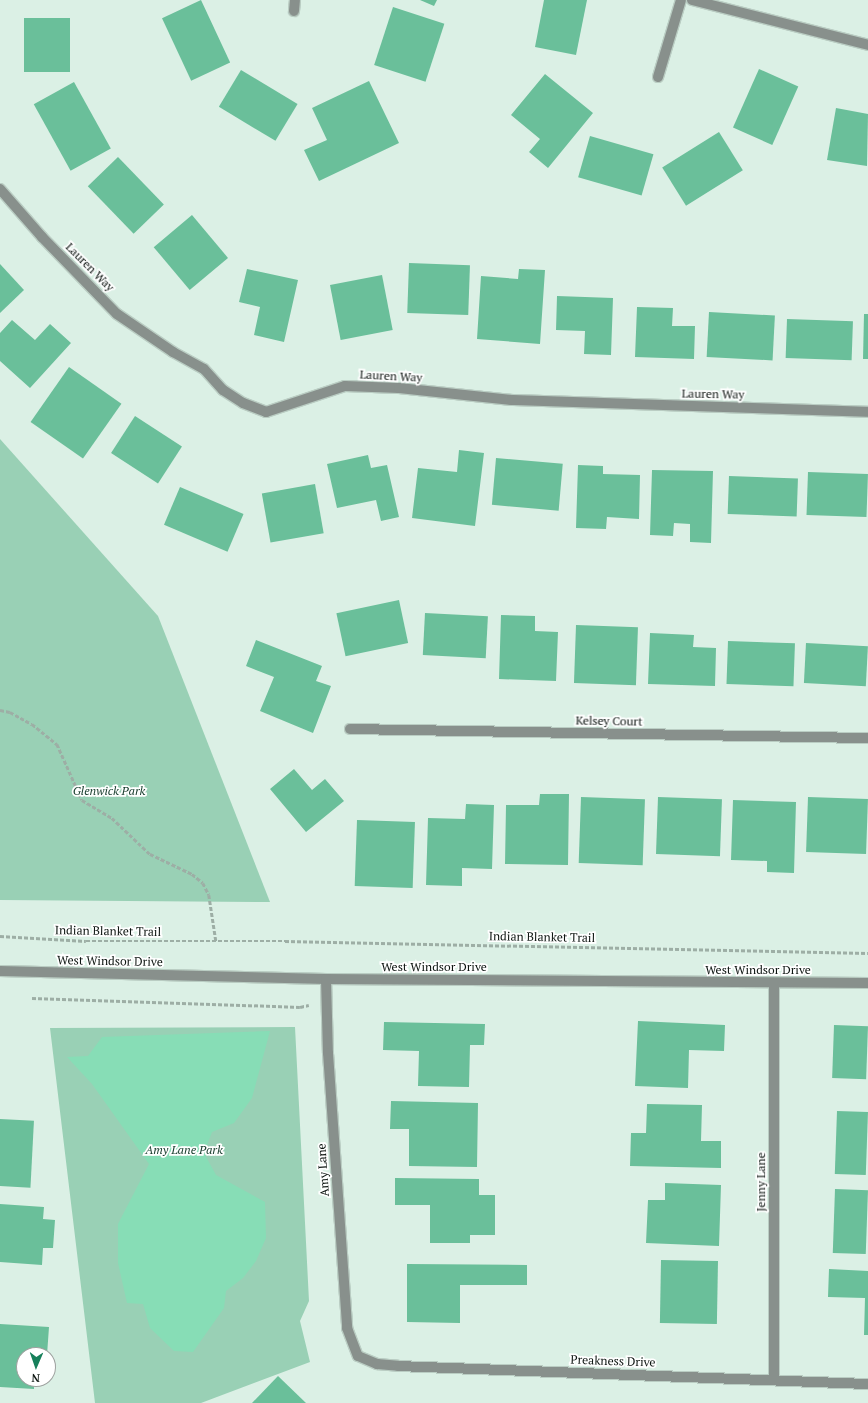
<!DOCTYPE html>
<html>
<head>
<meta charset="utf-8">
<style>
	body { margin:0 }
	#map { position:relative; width:868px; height:1403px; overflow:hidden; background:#dbf0e5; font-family:"PT Serif",serif }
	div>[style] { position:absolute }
	.green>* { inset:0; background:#99d0b5 }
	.water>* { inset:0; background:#87ddb6 }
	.building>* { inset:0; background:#6abf9a; transform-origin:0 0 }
	.path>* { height:2.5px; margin-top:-1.25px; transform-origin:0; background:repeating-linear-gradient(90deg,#9daea5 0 4px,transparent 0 6px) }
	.roads { filter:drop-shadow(1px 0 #bacdc3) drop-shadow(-1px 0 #bacdc3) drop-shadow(0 1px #bacdc3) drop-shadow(0 -1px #bacdc3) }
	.minor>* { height:10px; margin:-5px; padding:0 5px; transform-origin:5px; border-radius:5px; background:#88908c }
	span { translate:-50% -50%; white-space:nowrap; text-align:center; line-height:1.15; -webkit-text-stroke:3.5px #fff; paint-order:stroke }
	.street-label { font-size:12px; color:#0c1410 }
	.park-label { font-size:12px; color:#1b4030; font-style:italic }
	.north { position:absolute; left:16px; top:1347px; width:40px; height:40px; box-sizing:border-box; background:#fff; border:1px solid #9ea19f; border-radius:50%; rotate:182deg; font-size:11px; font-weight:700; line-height:16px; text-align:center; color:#0c1410 }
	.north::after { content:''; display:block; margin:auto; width:14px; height:18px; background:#17805b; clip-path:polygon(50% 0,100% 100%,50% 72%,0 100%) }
</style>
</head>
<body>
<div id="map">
	<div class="green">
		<div style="clip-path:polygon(0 439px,158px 616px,270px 902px,0 900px)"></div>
		<div style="clip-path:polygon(295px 1027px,309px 1301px,300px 1321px,310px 1362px,201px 1403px,95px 1403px,50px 1028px)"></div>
	</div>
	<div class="water">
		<div style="clip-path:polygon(270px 1031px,252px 1098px,234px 1123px,212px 1132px,204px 1153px,216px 1175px,265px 1202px,266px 1238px,256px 1261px,243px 1278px,226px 1291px,224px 1308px,193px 1352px,174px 1351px,150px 1328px,143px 1304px,127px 1303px,118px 1263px,118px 1224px,149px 1164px,92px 1084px,67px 1057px,88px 1056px,102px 1037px)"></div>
	</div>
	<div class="building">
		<div style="left:201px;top:0;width:69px;height:43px;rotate:65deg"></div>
		<div style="clip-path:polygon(420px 0,437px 0,434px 6px)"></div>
		<div style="clip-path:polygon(544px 0,587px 0,576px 55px,535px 47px)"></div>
		<div style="left:393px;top:7px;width:54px;height:61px;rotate:18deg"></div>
		<div style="left:24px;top:18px;width:46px;height:54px"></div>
		<div style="left:759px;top:69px;width:43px;height:64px;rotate:24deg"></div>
		<div style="left:241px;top:70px;width:66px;height:43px;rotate:31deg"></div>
		<div style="clip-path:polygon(545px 74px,593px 113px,548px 168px,529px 152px,540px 139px,511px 115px)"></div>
		<div style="clip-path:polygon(369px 81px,399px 143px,319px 181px,304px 150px,327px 140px,312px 108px)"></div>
		<div style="left:74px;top:82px;width:76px;height:46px;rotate:61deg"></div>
		<div style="clip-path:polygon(836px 108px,868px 114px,867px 166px,827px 160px)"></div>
		<div style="left:719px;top:132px;width:45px;height:67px;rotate:58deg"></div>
		<div style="left:590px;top:136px;width:66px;height:43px;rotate:16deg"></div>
		<div style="left:118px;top:157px;width:66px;height:42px;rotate:46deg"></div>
		<div style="left:192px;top:215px;width:56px;height:50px;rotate:50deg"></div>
		<div style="left:409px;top:263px;width:61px;height:50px;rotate:2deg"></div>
		<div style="clip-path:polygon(0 264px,24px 290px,0 313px)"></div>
		<div style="clip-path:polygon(247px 269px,298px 280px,284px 342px,254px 335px,260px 307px,239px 302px)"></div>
		<div style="clip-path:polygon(519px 269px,545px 270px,540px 344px,477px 339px,481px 276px,518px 279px)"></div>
		<div style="left:382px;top:275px;width:56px;height:53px;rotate:79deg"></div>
		<div style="clip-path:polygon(557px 296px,613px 298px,611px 355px,584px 354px,585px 331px,556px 330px)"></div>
		<div style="clip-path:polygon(637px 307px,673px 308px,672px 326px,695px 326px,694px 359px,635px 357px)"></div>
		<div style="left:709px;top:312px;width:66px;height:45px;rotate:3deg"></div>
		<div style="clip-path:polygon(864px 314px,868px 314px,868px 359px,863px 359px)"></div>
		<div style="left:787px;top:319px;width:66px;height:39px;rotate:2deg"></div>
		<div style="clip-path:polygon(12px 320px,35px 340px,50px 324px,71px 343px,30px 388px,0 361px,0 333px)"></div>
		<div style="left:69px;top:367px;width:64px;height:67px;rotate:35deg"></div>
		<div style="left:135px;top:416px;width:56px;height:44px;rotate:33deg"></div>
		<div style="clip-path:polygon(459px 450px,484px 453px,475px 526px,412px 518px,418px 468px,457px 472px)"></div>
		<div style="clip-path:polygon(368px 455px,371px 468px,387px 465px,399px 517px,381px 521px,376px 500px,337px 508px,327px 464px)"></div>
		<div style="left:496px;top:458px;width:67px;height:47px;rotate:5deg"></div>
		<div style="clip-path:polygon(578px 465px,603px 466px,603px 474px,640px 475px,639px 519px,607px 517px,606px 529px,576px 528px)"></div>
		<div style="clip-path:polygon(652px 470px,713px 471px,711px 543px,690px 542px,690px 524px,674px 523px,673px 536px,650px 535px)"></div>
		<div style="left:808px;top:472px;width:60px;height:43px;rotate:2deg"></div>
		<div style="left:729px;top:476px;width:69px;height:38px;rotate:2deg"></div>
		<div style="left:315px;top:484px;width:50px;height:54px;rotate:80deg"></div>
		<div style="left:180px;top:487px;width:69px;height:41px;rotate:23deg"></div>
		<div style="left:399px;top:600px;width:44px;height:64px;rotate:78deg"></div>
		<div style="left:425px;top:613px;width:63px;height:42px;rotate:3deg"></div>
		<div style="clip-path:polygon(501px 615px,535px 616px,535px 631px,558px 632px,556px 681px,499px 679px)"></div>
		<div style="left:576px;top:625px;width:62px;height:58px;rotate:2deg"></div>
		<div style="clip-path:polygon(650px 633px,694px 635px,693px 647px,716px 648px,715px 686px,648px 684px)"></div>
		<div style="clip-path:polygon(256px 640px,322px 666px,316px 681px,331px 686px,313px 733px,260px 711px,274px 677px,246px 666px)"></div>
		<div style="left:728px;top:641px;width:67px;height:43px;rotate:2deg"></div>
		<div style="left:806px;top:643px;width:62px;height:40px;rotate:3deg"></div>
		<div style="clip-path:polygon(294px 769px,312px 790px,325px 779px,344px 801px,306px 832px,270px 789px)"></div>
		<div style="clip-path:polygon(540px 794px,569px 794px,568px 865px,505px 864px,506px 805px,539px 805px)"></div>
		<div style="left:581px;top:797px;width:64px;height:66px;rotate:2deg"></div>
		<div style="left:658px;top:797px;width:64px;height:57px;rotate:2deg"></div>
		<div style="left:808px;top:797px;width:60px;height:55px;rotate:2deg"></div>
		<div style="clip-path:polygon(733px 800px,796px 802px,794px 873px,767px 872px,767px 861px,731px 860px)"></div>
		<div style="clip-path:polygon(466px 804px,494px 805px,492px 869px,462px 868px,462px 886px,426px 885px,428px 818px,465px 819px)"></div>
		<div style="left:357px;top:820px;width:58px;height:66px;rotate:2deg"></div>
		<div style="clip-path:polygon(638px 1021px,725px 1025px,724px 1051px,689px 1050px,688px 1088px,635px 1086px)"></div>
		<div style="clip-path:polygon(384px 1022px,485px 1024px,484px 1045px,470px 1045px,469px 1087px,418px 1086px,419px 1051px,383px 1050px)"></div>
		<div style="left:834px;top:1025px;width:34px;height:53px;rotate:2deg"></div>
		<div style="clip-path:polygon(391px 1101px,478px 1103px,477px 1167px,409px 1166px,409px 1129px,390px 1129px)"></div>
		<div style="clip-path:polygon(647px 1104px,702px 1105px,701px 1141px,721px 1141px,721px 1168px,630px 1166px,631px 1133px,646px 1133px)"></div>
		<div style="left:837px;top:1111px;width:31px;height:63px;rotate:2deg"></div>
		<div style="left:0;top:1119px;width:34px;height:67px;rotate:3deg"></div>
		<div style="clip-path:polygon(395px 1178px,479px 1179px,479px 1195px,495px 1195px,495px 1235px,470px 1235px,470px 1243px,430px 1243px,430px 1205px,395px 1205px)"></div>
		<div style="clip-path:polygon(665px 1183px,721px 1185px,719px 1246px,646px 1243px,648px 1200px,665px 1200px)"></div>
		<div style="left:835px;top:1189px;width:33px;height:64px;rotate:2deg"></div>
		<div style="clip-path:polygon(0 1204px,44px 1207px,43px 1219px,55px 1220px,53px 1248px,43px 1248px,42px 1265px,0 1262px)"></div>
		<div style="left:661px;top:1260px;width:57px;height:63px;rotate:1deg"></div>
		<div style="clip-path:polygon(407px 1264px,527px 1265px,527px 1285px,460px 1285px,460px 1323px,407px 1322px)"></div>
		<div style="clip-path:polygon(829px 1269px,868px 1271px,868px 1335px,864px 1335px,865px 1298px,828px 1297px)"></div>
		<div style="clip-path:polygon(0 1324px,49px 1327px,47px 1355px,24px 1355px,24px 1379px,34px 1379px,34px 1389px,0 1387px)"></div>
		<div style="clip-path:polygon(278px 1376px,306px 1403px,252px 1403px)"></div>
	</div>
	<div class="path">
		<div style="left:0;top:710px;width:10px;rotate:11deg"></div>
		<div style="left:10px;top:712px;width:25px;rotate:29deg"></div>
		<div style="left:32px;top:724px;width:32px;rotate:39deg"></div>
		<div style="left:57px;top:744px;width:61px;rotate:65.9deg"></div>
		<div style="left:82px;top:800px;width:35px;rotate:31deg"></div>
		<div style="left:112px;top:818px;width:52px;rotate:43.5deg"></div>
		<div style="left:150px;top:854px;width:47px;rotate:25.5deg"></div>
		<div style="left:192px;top:874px;width:14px;rotate:39deg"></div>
		<div style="left:203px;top:883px;width:13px;rotate:63deg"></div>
		<div style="left:209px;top:895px;width:47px;rotate:81.3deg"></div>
		<div style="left:0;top:936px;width:86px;rotate:3.3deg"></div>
		<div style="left:86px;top:941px;width:199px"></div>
		<div style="left:285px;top:941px;width:583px;rotate:1.18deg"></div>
		<div style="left:32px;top:998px;width:268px;rotate:1.9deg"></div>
		<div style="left:300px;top:1007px;width:9px;rotate:-13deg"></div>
	</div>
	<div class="roads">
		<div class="minor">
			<div style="left:692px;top:0;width:182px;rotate:14.3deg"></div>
			<div style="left:294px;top:11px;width:11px;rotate:-85deg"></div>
			<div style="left:658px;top:77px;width:80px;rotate:-73.4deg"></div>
			<div style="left:0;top:189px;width:64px;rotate:48.8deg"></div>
			<div style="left:42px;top:237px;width:107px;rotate:45.8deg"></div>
			<div style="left:117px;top:314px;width:68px;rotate:34.2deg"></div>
			<div style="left:173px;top:352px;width:35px;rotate:29deg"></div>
			<div style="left:204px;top:369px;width:28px;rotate:48deg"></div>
			<div style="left:223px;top:390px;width:24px;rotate:33deg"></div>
			<div style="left:243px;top:403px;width:25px;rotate:21deg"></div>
			<div style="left:266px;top:412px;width:83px;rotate:-18.2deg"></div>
			<div style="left:345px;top:386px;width:54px;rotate:2.1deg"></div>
			<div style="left:399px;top:388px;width:113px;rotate:6.1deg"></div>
			<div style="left:511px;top:400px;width:357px;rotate:1.9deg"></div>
			<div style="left:350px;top:729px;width:518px;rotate:1deg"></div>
			<div style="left:0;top:971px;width:326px;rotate:1.4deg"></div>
			<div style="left:326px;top:979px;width:542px;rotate:0.42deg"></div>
			<div style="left:326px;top:979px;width:74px;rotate:88.5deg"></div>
			<div style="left:328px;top:1053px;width:276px;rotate:86deg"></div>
			<div style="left:347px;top:1328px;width:30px;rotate:69deg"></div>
			<div style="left:358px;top:1356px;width:21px;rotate:23deg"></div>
			<div style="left:377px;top:1364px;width:21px;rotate:5deg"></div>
			<div style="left:398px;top:1366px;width:470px;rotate:2.2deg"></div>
			<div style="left:774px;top:983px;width:397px;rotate:90deg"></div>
		</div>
	</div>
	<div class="street-label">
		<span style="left:90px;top:267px;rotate:45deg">Lauren Way</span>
		<span style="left:391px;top:376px;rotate:3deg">Lauren Way</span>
		<span style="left:713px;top:394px;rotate:1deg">Lauren Way</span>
		<span style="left:609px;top:721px;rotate:1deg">Kelsey Court</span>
		<span style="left:108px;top:931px;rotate:1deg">Indian Blanket Trail</span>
		<span style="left:542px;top:937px;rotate:1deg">Indian Blanket Trail</span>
		<span style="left:110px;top:961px;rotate:1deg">West Windsor Drive</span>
		<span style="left:434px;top:967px">West Windsor Drive</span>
		<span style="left:758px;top:970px">West Windsor Drive</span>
		<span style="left:323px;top:1170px;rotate:-94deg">Amy Lane</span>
		<span style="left:761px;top:1182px;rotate:-90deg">Jenny Lane</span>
		<span style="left:613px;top:1361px;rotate:2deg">Preakness Drive</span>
	</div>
	<div class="park-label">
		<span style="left:109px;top:791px">Glenwick Park</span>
		<span style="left:184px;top:1150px">Amy Lane Park</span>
	</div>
	<div class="north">N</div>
</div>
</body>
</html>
